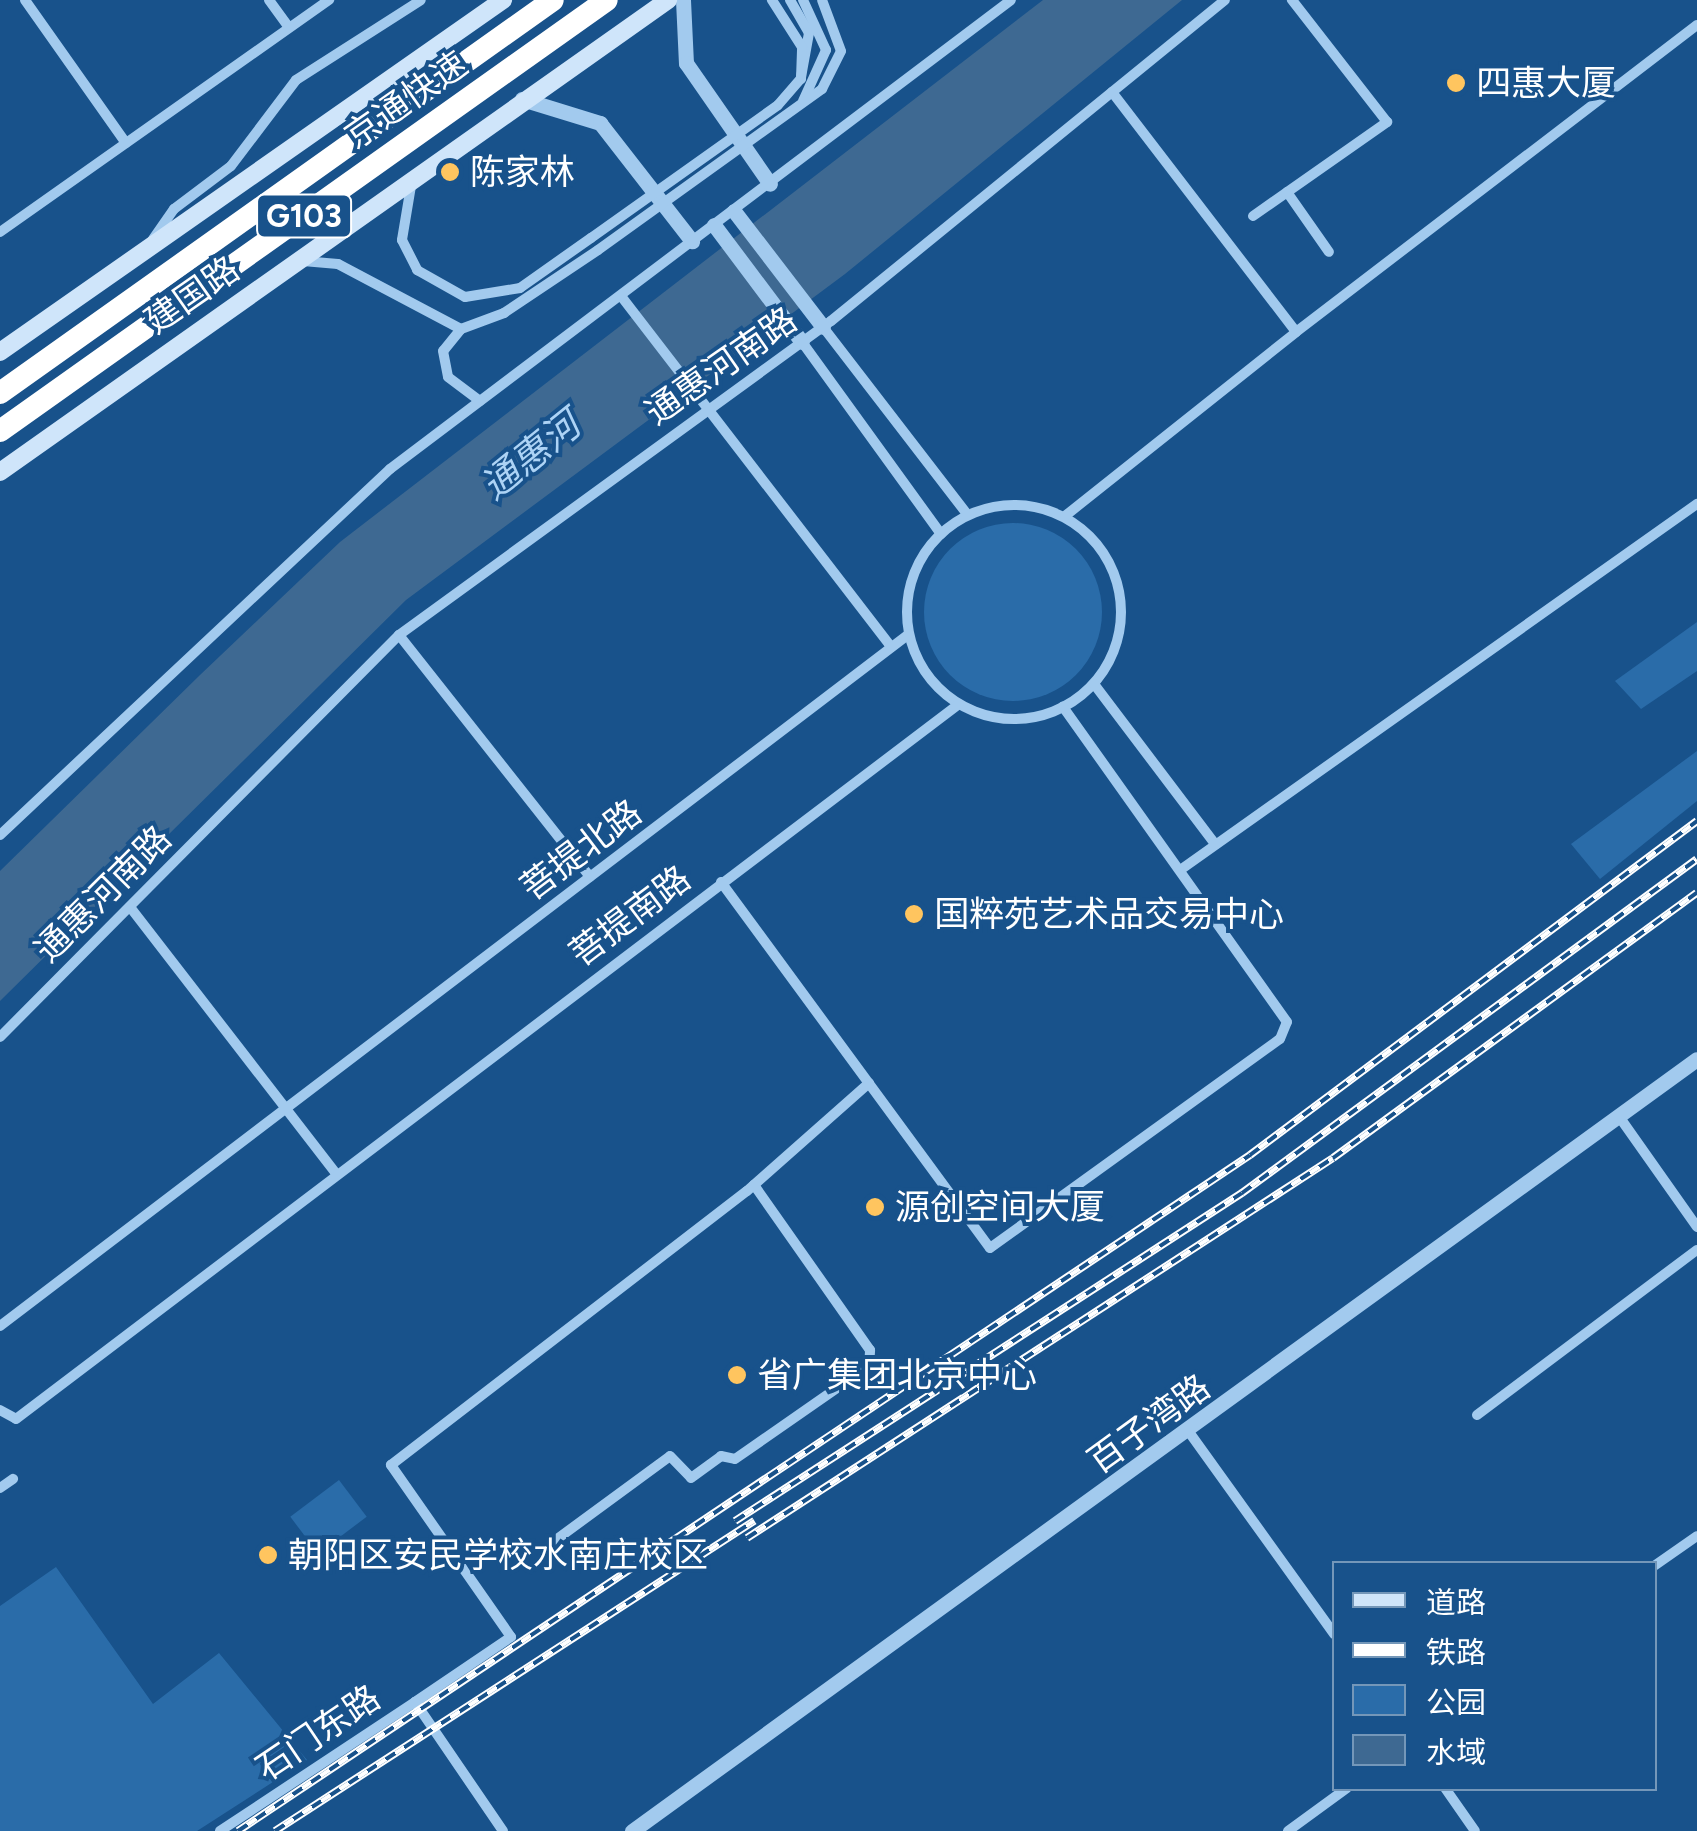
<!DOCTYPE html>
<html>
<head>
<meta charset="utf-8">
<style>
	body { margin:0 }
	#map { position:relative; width:1697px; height:1831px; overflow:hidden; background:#18528b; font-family:Figtree,"Noto Sans SC",sans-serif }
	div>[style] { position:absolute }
	.green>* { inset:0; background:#2a6ca9; transform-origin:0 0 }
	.round { border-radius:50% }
	.water>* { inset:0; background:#3e6992 }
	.minor>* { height:10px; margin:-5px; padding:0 5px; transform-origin:5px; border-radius:5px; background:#a2caee }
	.minor>.ring { margin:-5px; padding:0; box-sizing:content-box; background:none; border:10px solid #a2caee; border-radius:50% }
	.tertiary>* { height:15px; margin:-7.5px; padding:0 7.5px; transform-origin:7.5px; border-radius:7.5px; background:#a2caee }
	.secondary>* { height:18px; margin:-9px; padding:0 9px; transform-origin:9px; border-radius:9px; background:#cfe5fa }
	.motorway>* { height:22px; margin:-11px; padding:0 11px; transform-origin:11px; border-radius:11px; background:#fff }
	.rail>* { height:8px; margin-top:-4px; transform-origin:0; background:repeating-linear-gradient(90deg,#18528b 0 11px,#fff 0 22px); box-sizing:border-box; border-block:2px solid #fff }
	.minor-bridge>* { height:10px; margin:-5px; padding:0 5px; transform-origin:5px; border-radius:5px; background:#a2caee }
	.dots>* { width:28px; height:28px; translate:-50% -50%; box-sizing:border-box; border:5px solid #18528b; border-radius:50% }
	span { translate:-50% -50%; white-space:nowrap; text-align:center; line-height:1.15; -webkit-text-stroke:8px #18528b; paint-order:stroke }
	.shield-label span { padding:2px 8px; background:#18528b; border:2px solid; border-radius:8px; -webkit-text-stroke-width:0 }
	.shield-label { font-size:32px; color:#fff; font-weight:700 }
	.poi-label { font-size:35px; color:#fff }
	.left { translate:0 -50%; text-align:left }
	.street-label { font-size:35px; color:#fff }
	.water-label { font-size:38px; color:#add3f5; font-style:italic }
	.legend { position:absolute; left:1332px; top:1561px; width:325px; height:230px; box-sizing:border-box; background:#18528b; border:2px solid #7497b9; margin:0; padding:12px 18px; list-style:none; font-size:30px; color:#fff }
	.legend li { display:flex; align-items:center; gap:20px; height:50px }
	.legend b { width:50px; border:2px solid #7497b9 }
</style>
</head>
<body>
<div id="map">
	<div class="green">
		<div class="round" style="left:924px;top:523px;width:178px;height:178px"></div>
		<div style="clip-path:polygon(1697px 622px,1697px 671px,1641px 709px,1615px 681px)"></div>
		<div style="clip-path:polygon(1697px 751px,1697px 801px,1600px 879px,1571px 844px)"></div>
		<div style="left:339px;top:1480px;width:46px;height:61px;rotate:53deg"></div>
		<div style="clip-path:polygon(56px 1567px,153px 1704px,219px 1653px,307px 1760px,197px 1831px,0 1831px,0 1606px)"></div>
	</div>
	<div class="water">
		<div style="clip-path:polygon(1043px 0,1182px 0,845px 274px,406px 600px,0 1001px,0 871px,200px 675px,340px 542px)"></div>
	</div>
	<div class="minor">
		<div style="left:790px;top:0;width:38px;rotate:60deg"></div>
		<div style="left:809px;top:33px;width:45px;rotate:100.3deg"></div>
		<div style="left:1112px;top:92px;width:302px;rotate:52.5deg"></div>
		<div style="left:1296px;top:332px;width:505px;rotate:-37.44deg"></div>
		<div style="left:803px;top:101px;width:56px;rotate:-65.7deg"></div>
		<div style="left:826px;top:50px;width:55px;rotate:-114.7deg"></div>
		<div style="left:412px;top:180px;width:61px;rotate:99.5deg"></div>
		<div style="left:402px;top:240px;width:34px;rotate:63deg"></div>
		<div style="left:417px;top:270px;width:55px;rotate:29.4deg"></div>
		<div style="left:465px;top:297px;width:56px;rotate:-9.3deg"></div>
		<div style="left:520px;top:288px;width:87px;rotate:-35.2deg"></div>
		<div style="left:1287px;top:192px;width:73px;rotate:55deg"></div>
		<div style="left:1253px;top:216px;width:164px;rotate:-35deg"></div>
		<div style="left:1387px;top:122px;width:155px;rotate:-127.9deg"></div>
		<div style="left:0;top:232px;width:403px;rotate:-35.2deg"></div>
		<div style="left:153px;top:239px;width:37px;rotate:-55deg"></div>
		<div style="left:174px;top:209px;width:71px;rotate:-37deg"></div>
		<div style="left:231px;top:166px;width:108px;rotate:-52.9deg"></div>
		<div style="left:296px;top:80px;width:148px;rotate:-32.6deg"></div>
		<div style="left:303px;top:261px;width:35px;rotate:5deg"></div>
		<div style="left:338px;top:264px;width:139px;rotate:27.9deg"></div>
		<div style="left:461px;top:329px;width:46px;rotate:-20.4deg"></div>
		<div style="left:504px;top:313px;width:113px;rotate:-33.8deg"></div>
		<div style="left:621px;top:296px;width:443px;rotate:52.4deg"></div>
		<div style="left:823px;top:327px;width:237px;rotate:52.4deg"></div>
		<div style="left:461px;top:329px;width:28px;rotate:129deg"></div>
		<div style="left:443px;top:351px;width:26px;rotate:79deg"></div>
		<div style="left:448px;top:377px;width:40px;rotate:37deg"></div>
		<div style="left:802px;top:342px;width:237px;rotate:54.1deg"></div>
		<div class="ring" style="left:907px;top:505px;width:204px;height:204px"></div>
		<div style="left:1065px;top:516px;width:295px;rotate:-38.5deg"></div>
		<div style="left:399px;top:635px;width:308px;rotate:51.7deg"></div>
		<div style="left:1094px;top:684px;width:201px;rotate:52.9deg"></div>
		<div style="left:0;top:835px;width:535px;rotate:-43.18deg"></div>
		<div style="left:390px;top:469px;width:778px;rotate:-37.06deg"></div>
		<div style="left:1183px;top:868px;width:630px;rotate:-35.31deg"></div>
		<div style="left:721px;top:882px;width:454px;rotate:53.7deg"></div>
		<div style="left:990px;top:1248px;width:357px;rotate:-35.8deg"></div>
		<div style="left:1280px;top:1039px;width:18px;rotate:-68deg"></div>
		<div style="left:1287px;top:1022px;width:387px;rotate:-125.4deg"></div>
		<div style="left:130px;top:907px;width:335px;rotate:52.3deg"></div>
		<div style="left:0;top:1037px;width:566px;rotate:-45.21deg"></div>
		<div style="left:399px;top:635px;width:534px;rotate:-36.01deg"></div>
		<div style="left:831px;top:321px;width:508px;rotate:-39.17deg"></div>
		<div style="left:1618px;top:1115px;width:137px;rotate:54.8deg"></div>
		<div style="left:0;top:1326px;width:1142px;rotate:-37.28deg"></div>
		<div style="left:0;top:1410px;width:18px;rotate:29deg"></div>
		<div style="left:16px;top:1419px;width:1183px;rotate:-37.17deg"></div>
		<div style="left:1477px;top:1415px;width:275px;rotate:-36.9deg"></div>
		<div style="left:1189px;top:1432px;width:249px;rotate:54.3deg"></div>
		<div style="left:0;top:1488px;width:16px;rotate:-35deg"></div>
		<div style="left:553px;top:1542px;width:145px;rotate:-36.3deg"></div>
		<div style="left:670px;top:1456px;width:30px;rotate:46deg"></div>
		<div style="left:691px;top:1478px;width:37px;rotate:-36deg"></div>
		<div style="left:721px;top:1456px;width:14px;rotate:12deg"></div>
		<div style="left:735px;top:1459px;width:163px;rotate:-34.8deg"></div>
		<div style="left:869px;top:1366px;width:16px;rotate:-86deg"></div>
		<div style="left:870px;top:1350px;width:202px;rotate:-125.1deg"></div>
		<div style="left:1654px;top:1566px;width:52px;rotate:-34.9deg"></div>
		<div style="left:415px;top:1702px;width:116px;rotate:-34.1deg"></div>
		<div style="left:511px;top:1637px;width:210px;rotate:-124.9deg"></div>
		<div style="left:391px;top:1465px;width:449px;rotate:-37.6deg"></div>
		<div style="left:747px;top:1191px;width:163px;rotate:-41.5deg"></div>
		<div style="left:1445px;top:1788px;width:52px;rotate:55.1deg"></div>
		<div style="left:220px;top:1831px;width:234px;rotate:-33.5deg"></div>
		<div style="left:415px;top:1702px;width:156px;rotate:55.7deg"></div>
		<div style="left:1288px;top:1831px;width:73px;rotate:-36.1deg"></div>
	</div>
	<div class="tertiary">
		<div style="left:683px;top:0;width:63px;rotate:87.3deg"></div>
		<div style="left:686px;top:63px;width:147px;rotate:55.2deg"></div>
		<div style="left:522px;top:99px;width:82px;rotate:17.1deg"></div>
		<div style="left:600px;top:123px;width:150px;rotate:52.1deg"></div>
		<div style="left:734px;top:211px;width:146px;rotate:52.5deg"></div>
		<div style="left:714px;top:225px;width:146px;rotate:53.1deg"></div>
		<div style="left:632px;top:1831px;width:1315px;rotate:-35.94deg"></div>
	</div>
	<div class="secondary">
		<div style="left:0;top:352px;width:614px;rotate:-34.98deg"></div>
		<div style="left:0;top:472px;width:818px;rotate:-35.24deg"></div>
	</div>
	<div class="motorway">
		<div style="left:0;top:393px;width:678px;rotate:-35.4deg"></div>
		<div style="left:0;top:431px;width:744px;rotate:-35.38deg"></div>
	</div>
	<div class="rail">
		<div style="left:735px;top:1521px;width:604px;rotate:-32.9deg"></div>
		<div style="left:1242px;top:1193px;width:564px;rotate:-36.28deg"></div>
		<div style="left:747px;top:1538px;width:698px;rotate:-32.96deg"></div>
		<div style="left:1333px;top:1158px;width:450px;rotate:-36.1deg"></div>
		<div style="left:238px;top:1831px;width:1217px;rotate:-33.74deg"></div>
		<div style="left:1250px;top:1155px;width:558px;rotate:-36.77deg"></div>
		<div style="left:275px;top:1831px;width:571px;rotate:-32.91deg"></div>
	</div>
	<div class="minor-bridge">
		<div style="left:25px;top:0;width:175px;rotate:54.8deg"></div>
		<div style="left:269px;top:0;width:34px;rotate:54deg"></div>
		<div style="left:591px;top:238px;width:229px;rotate:-35.4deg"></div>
		<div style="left:778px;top:105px;width:35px;rotate:-49deg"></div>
		<div style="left:801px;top:79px;width:32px;rotate:-88deg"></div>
		<div style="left:802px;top:47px;width:56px;rotate:-122.6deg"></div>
		<div style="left:598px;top:250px;width:276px;rotate:-35.7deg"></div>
		<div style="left:822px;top:89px;width:42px;rotate:-63.4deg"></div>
		<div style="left:841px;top:51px;width:54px;rotate:-110.4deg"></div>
	</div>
	<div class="dots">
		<div style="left:1456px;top:83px;background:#ffc55f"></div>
		<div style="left:450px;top:172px;background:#ffc55f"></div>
		<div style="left:914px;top:914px;background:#ffc55f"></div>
		<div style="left:875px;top:1207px;background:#ffc55f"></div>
		<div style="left:737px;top:1375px;background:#ffc55f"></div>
		<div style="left:268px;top:1555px;background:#ffc55f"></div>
	</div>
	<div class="shield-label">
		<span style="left:304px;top:216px">G103</span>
	</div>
	<div class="poi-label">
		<span class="left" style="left:1476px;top:83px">四惠大厦</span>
		<span class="left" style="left:470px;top:172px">陈家林</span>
		<span class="left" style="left:934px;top:914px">国粹苑艺术品交易中心</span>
		<span class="left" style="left:895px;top:1207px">源创空间大厦</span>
		<span class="left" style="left:757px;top:1375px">省广集团北京中心</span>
		<span class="left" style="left:288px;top:1555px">朝阳区安民学校水南庄校区</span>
	</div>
	<div class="street-label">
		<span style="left:406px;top:100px;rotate:-35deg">京通快速</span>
		<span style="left:192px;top:295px;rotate:-35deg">建国路</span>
		<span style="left:721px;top:366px;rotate:-35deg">通惠河南路</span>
		<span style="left:581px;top:850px;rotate:-37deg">菩提北路</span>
		<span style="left:103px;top:894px;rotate:-45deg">通惠河南路</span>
		<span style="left:630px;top:916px;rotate:-37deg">菩提南路</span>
		<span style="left:1149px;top:1424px;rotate:-36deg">百子湾路</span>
		<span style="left:318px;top:1733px;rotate:-34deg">石门东路</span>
	</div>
	<div class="water-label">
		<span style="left:531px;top:456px;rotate:-39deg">通惠河</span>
	</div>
	<ul class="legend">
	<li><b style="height:12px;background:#cfe5fa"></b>道路</li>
	<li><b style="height:12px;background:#fff"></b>铁路</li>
	<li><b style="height:28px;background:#2a6ca9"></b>公园</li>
	<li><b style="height:28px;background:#3e6992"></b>水域</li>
	</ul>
</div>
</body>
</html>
